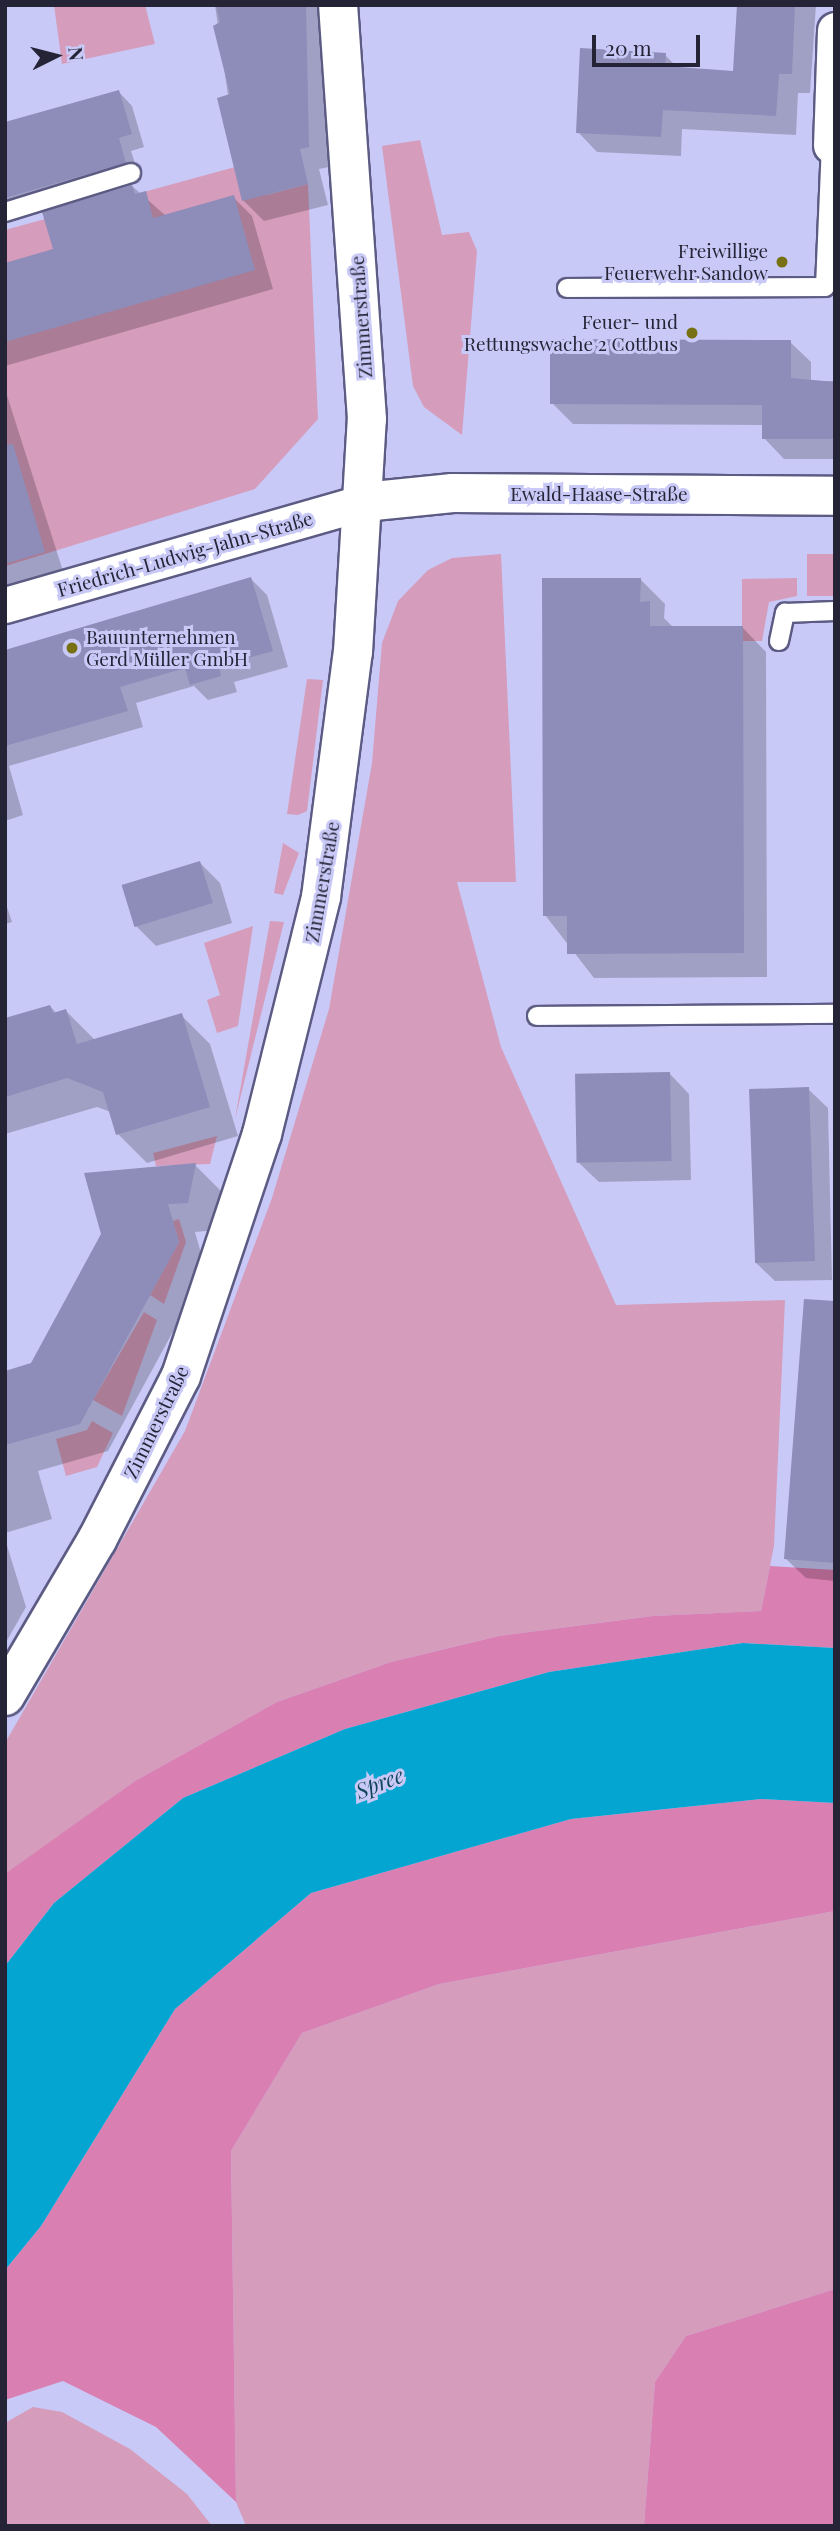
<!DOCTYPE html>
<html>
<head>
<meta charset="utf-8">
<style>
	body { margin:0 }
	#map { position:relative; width:840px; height:2531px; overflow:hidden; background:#c9c9f7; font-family:"Playfair Display",serif }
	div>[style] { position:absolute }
	.green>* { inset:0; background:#d59cbb; transform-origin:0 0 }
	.forest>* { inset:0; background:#d97fb2 }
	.water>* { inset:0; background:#05a5d1 }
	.shadow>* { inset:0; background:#0003 }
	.building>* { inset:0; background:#8e8cb8; transform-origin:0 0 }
	.roads { filter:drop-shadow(2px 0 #5c5b83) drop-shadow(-2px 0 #5c5b83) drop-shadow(0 2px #5c5b83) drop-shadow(0 -2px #5c5b83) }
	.service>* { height:18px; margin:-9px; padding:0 9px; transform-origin:9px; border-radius:9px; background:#fff }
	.minor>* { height:35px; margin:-17.5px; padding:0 17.5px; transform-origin:17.5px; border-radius:17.5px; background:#fff }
	.tertiary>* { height:38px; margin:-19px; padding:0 19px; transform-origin:19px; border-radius:19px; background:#fff }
	.dots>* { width:19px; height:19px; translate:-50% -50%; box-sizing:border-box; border:4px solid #c9c9f7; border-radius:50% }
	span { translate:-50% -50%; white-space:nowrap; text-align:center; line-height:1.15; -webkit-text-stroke:6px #c9c9f7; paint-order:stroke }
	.poi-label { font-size:19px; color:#252436 }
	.right { translate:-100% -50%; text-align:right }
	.left { translate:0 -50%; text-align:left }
	.street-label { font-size:19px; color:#252436 }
	.water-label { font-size:21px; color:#0e4558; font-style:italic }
	.frame { position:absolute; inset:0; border:7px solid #252436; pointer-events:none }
	.north { position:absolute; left:21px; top:21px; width:70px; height:70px; -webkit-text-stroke:5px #c9c9f7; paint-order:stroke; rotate:84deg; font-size:19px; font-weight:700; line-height:28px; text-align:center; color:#252436 }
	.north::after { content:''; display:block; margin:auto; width:24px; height:32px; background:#252436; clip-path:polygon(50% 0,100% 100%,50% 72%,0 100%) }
	.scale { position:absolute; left:592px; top:35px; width:108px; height:32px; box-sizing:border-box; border:4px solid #252436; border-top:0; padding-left:9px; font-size:21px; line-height:24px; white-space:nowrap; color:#252436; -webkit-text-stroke:5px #c9c9f7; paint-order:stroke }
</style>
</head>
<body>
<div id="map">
	<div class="green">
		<div style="clip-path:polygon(54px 5px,145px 5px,155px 44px,62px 64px)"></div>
		<div style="clip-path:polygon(420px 140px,442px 235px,469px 232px,477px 251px,462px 435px,424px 407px,413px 386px,382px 146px)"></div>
		<div style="clip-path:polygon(257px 161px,267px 195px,308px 184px,318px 419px,255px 489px,6px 566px,5px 230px)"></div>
		<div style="clip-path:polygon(501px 554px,516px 882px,457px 882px,501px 1047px,616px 1305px,785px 1300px,774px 1546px,761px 1611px,653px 1616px,499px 1636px,391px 1662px,277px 1702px,135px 1781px,6px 1874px,5px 1743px,185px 1431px,272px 1198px,329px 1009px,372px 763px,382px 643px,398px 601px,428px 570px,452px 558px)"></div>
		<div style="left:807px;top:554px;width:28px;height:42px"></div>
		<div style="clip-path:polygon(797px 578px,797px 596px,769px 602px,762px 641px,742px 641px,742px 579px)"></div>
		<div style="clip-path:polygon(307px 679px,323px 680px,307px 811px,298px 815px,287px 814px)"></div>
		<div style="clip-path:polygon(283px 843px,299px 853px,283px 895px,274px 893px)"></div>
		<div style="clip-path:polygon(270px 921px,284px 922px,235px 1119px)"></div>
		<div style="clip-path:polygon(253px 926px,238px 1026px,217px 1033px,207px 1000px,220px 995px,204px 943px)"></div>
		<div style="clip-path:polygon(217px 1136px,210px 1164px,156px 1166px,153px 1153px)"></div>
		<div style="clip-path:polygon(179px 1219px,186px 1242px,164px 1304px,150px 1295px,179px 1242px,173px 1221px)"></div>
		<div style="clip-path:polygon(144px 1312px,157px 1320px,122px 1416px,93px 1400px)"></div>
		<div style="clip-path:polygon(92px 1421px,113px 1433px,97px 1467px,66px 1476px,56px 1439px,87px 1430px)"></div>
		<div style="clip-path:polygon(835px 1911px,835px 2289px,686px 2336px,655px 2382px,644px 2526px,246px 2526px,236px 2502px,231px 2151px,302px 2033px,439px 1984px)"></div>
		<div style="clip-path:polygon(33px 2407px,62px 2412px,130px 2449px,187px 2494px,212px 2526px,5px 2526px,5px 2423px)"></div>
	</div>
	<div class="forest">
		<div style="clip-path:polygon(770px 1566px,835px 1570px,835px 1648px,743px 1643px,549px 1672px,345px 1729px,183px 1798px,54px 1903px,5px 1966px,5px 1874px,135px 1781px,277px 1702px,391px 1662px,499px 1636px,653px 1616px,761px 1611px)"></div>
		<div style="clip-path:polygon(761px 1799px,835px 1803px,835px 1911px,439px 1984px,302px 2033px,231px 2151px,236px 2502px,156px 2427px,63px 2381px,5px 2400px,5px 2270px,41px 2226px,175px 2009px,311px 1893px,571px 1819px)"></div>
		<div style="clip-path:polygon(835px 2289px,835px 2526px,644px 2526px,655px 2382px,686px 2336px)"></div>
	</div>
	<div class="water">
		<div style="clip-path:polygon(743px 1643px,835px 1648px,835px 1803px,761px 1799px,571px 1819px,311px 1893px,175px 2009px,41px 2226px,5px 2270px,5px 1966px,54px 1903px,183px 1798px,345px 1729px,549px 1672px)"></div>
	</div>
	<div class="shadow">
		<div style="clip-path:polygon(215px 5px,321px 5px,329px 167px,319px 169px,328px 205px,264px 221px,243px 200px)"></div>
		<div style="clip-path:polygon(739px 5px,816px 5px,810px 93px,798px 93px,796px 135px,682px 129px,681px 156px,597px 152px,578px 132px,665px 55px,679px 69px,735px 73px)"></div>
		<div style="clip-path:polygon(119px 92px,132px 106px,144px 147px,131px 151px,139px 176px,5px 215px,5px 124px)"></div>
		<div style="clip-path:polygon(132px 186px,166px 216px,233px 197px,252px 216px,273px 289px,5px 366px,5px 265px,55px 250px)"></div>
		<div style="clip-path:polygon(790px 342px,811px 362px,811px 381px,835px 381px,835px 459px,784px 459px,764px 438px,764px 425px,573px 424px,552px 403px)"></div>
		<div style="clip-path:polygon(5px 389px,63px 571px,5px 588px)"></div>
		<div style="clip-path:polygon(251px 579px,267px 595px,288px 667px,234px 682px,237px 692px,208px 700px,194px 686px,136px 703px,143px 727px,9px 766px,23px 815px,5px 821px,5px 652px)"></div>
		<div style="clip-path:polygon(640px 579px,665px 604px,664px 618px,674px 628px,742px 627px,766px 652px,767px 977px,594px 978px,545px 915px)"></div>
		<div style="clip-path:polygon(200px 863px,220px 883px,232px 923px,156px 946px,136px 926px)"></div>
		<div style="clip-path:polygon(5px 901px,12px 922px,5px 924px)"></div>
		<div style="clip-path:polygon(50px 1006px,57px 1014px,66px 1011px,95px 1040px,181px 1015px,210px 1044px,238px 1136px,147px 1163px,118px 1134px,111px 1112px,97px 1107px,5px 1134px,5px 1020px)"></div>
		<div style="clip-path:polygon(670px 1074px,689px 1094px,691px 1180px,599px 1182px,579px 1163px)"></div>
		<div style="clip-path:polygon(808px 1089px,828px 1108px,832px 1280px,775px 1281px,755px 1262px)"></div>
		<div style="clip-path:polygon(195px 1165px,223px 1193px,216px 1230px,195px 1232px,206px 1271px,108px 1451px,38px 1471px,52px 1519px,5px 1533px,5px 1395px)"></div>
		<div style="clip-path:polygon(835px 1303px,835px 1581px,806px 1578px,786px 1559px)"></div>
		<div style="clip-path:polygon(5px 1539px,26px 1607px,5px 1644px)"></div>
	</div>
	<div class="building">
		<div style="clip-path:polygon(216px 5px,306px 5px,309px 147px,300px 149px,308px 184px,242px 201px,217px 98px,230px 94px,213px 26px,220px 22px)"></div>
		<div style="clip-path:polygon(737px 5px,795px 5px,792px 74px,779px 74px,776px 116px,663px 110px,661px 137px,576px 133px,580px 48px,666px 53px,665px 66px,733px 71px)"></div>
		<div style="clip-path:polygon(119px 90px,132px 134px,119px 138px,126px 163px,5px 198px,5px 122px)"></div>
		<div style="clip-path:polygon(132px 185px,135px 194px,146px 191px,153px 218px,234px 195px,255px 270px,5px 342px,5px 263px,53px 249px,42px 212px)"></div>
		<div style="clip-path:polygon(550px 339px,791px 340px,791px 378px,835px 382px,835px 439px,762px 439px,762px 405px,550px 404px)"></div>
		<div style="clip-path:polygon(13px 444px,45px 552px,5px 564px,5px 445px)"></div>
		<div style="clip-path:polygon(251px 577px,273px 651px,219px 666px,221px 676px,190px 685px,185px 668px,120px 687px,128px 711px,5px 746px,5px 650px)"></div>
		<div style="clip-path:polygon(542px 578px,641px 578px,640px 602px,650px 601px,650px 626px,743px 626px,744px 953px,567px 954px,567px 916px,543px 916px)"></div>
		<div style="left:200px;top:861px;width:44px;height:82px;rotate:73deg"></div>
		<div style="clip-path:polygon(50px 1005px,53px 1013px,66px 1009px,77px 1044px,182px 1013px,210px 1107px,116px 1135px,103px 1092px,67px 1078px,5px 1097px,5px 1018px)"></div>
		<div style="left:670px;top:1072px;width:89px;height:95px;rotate:89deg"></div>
		<div style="left:809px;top:1087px;width:174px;height:60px;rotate:88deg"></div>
		<div style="clip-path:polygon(196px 1163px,188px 1203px,168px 1204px,179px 1242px,80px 1424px,5px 1445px,5px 1371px,31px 1363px,101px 1234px,84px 1173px)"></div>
		<div style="clip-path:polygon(804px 1299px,835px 1301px,835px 1563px,784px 1559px)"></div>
	</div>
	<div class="roads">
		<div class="service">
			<div style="left:5px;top:212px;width:132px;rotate:-17.2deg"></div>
			<div style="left:567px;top:288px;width:258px;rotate:-0.2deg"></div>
			<div style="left:825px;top:287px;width:142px;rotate:-87.6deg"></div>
			<div style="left:779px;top:641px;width:29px;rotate:-78deg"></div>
			<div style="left:785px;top:613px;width:50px;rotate:-2.3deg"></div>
			<div style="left:537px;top:1016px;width:298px;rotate:-0.4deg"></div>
		</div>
		<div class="minor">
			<div style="left:831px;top:145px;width:115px;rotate:-88deg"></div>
			<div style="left:5px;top:605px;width:373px;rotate:-16deg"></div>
		</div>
		<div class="tertiary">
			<div style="left:364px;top:502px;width:89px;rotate:-5.8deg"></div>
			<div style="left:453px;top:493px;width:382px;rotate:0.4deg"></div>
			<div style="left:5px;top:1696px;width:181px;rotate:-59.5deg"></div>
			<div style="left:97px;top:1540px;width:184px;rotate:-62.9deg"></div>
			<div style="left:181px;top:1376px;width:255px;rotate:-71.5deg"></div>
			<div style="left:262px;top:1134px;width:244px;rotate:-76deg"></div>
			<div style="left:321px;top:897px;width:247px;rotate:-82.6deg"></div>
			<div style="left:353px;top:652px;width:233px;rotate:-86.6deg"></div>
			<div style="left:367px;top:419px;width:415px;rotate:-94deg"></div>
		</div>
	</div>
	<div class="dots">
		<div style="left:782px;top:262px;background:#777113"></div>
		<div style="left:692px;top:333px;background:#777113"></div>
		<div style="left:72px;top:648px;background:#777113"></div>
	</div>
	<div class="poi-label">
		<span class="right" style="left:768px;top:262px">Freiwillige<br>Feuerwehr Sandow</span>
		<span class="right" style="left:678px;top:333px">Feuer- und<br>Rettungswache 2 Cottbus</span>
		<span class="left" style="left:86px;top:648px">Bauunternehmen<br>Gerd Müller GmbH</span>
	</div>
	<div class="street-label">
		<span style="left:361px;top:317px;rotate:-94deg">Zimmerstraße</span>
		<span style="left:599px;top:494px">Ewald-Haase-Straße</span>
		<span style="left:185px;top:554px;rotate:-16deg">Friedrich-Ludwig-Jahn-Straße</span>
		<span style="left:322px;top:882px;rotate:-80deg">Zimmerstraße</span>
		<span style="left:156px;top:1422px;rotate:-64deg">Zimmerstraße</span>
	</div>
	<div class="water-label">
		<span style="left:379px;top:1782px;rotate:-22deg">Spree</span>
	</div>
	<div class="frame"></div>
	<div class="north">N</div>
	<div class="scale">20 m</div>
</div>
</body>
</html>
